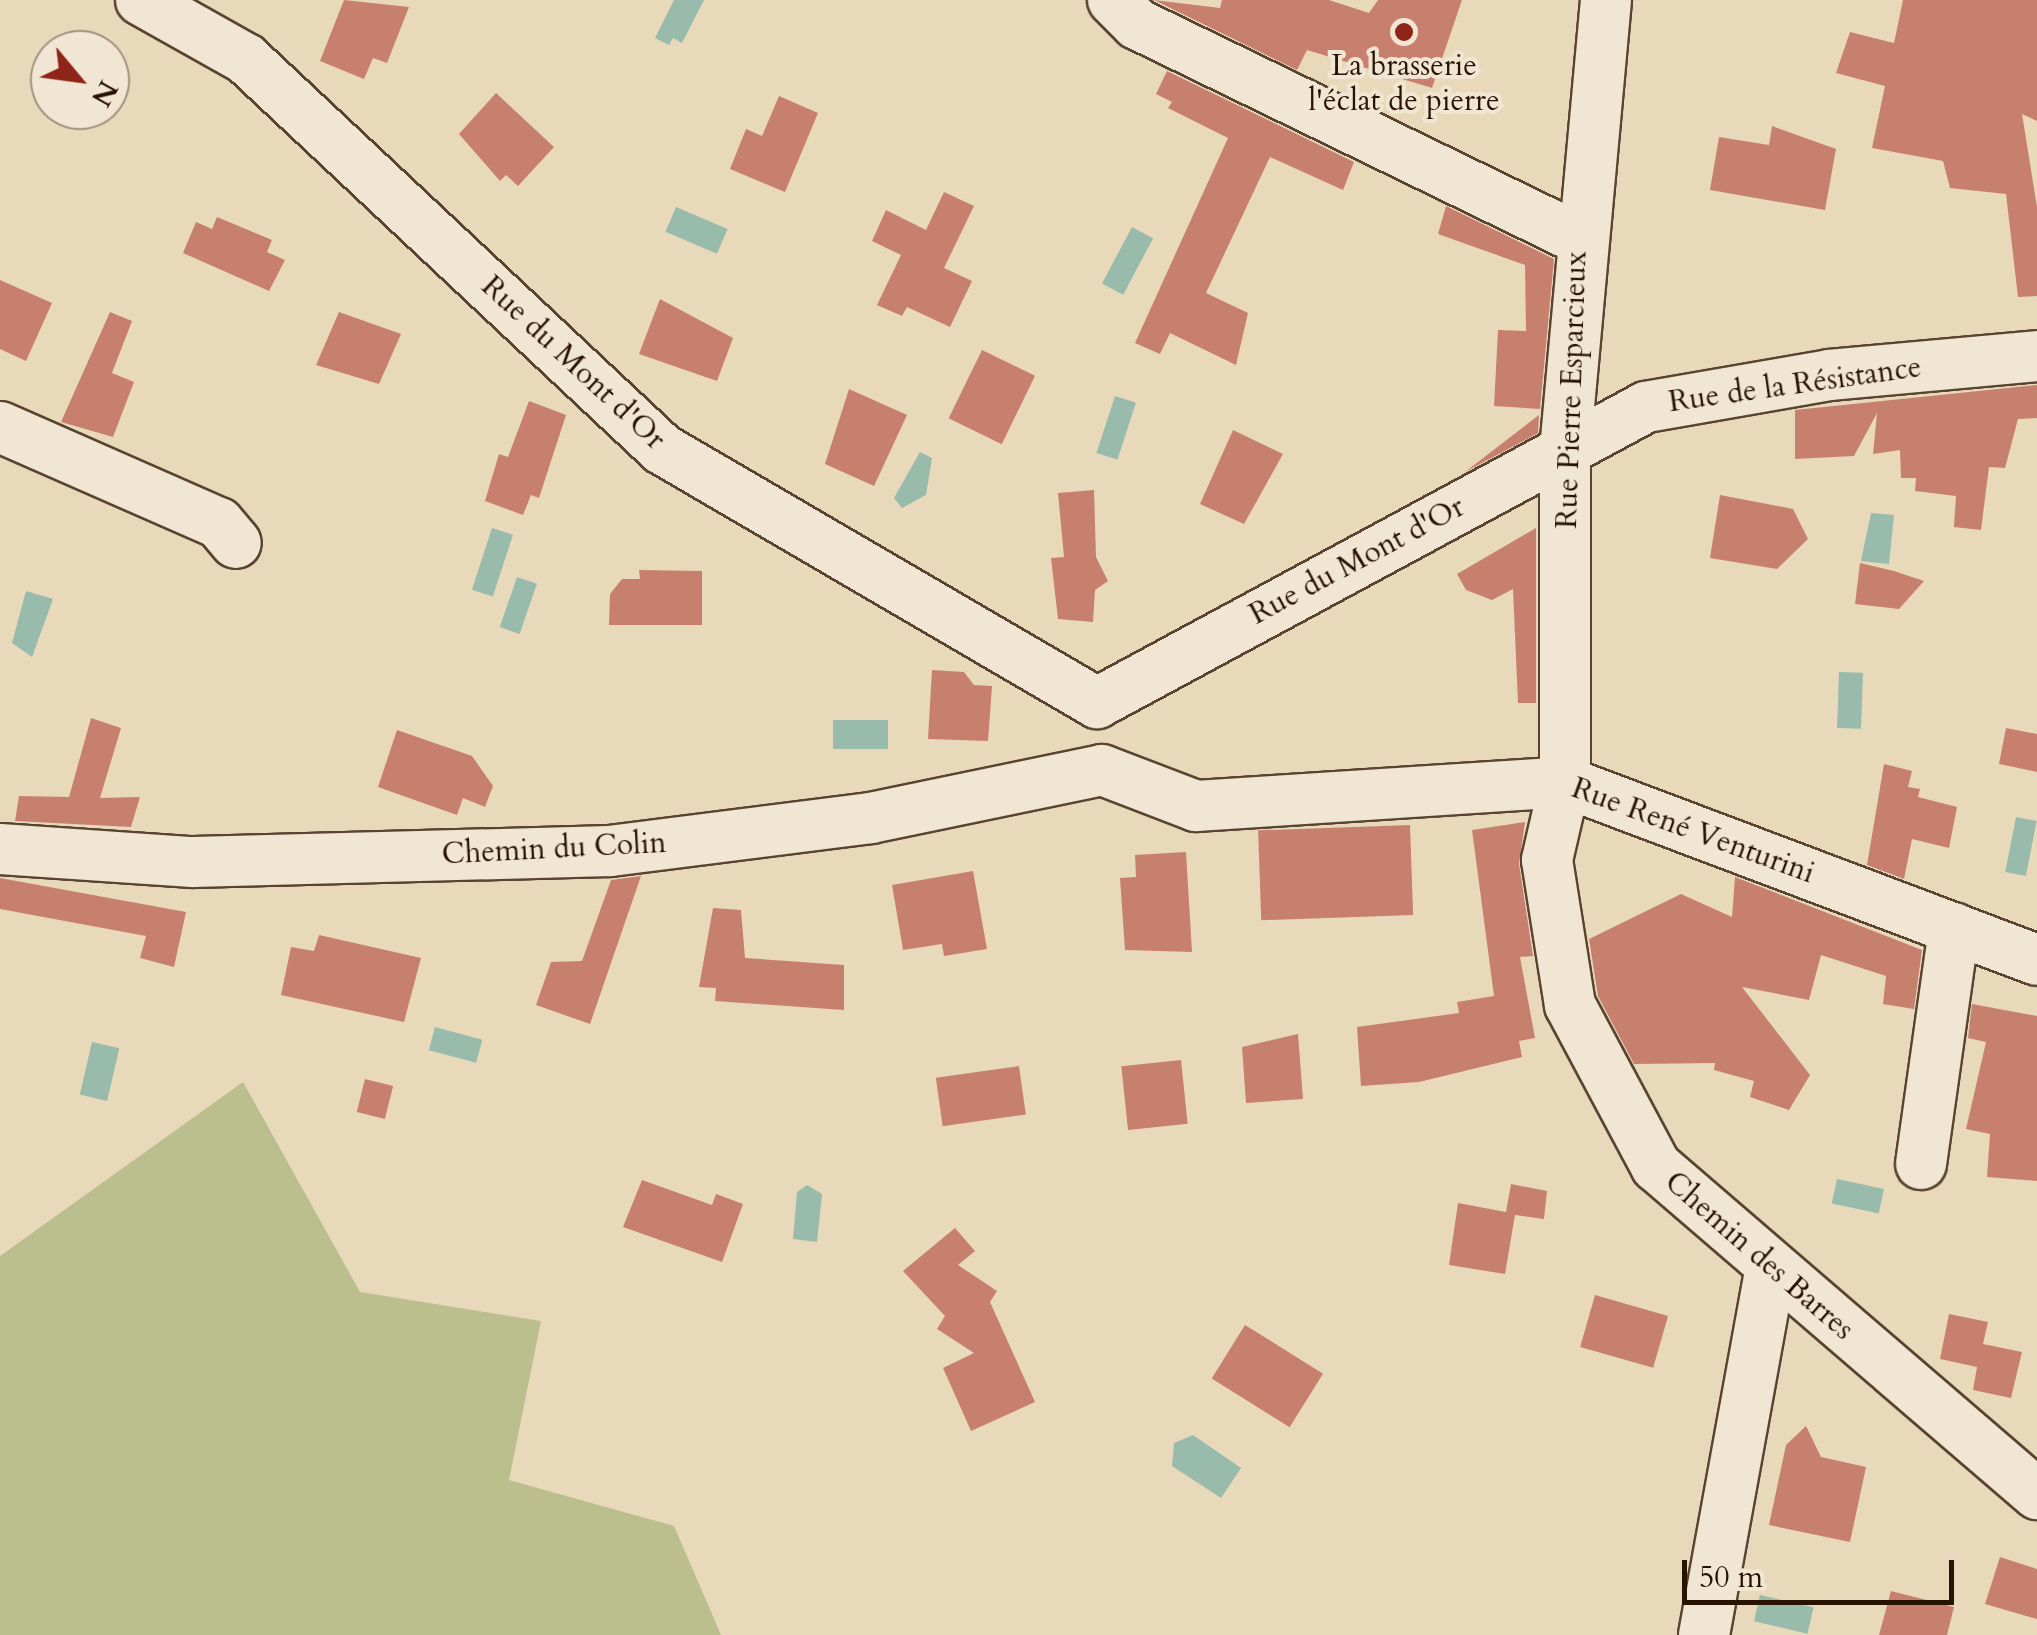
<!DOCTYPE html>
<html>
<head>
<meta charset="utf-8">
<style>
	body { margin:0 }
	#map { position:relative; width:2037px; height:1635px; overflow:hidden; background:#e8d9bb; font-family:Cardo,serif }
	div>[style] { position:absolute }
	.green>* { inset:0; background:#bbbe8d }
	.water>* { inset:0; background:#98bbab; transform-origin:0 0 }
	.building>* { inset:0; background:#c8806e; transform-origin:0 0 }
	.roads { filter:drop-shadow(2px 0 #584430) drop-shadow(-2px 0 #584430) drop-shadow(0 2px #584430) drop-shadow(0 -2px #584430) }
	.minor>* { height:50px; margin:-25px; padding:0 25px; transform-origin:25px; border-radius:25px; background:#f0e6d3 }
	.dots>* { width:28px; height:28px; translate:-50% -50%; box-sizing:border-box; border:5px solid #f0e6d3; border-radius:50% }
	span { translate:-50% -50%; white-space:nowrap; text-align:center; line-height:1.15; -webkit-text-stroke:8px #f0e6d3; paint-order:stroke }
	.poi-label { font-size:30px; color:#281301 }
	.street-label { font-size:30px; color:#281301 }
	.north { position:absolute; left:30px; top:30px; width:100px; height:100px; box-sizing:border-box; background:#f0e6d3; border:2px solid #a0927f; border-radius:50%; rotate:119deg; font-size:28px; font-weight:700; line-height:40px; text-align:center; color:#281301 }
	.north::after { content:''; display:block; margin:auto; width:35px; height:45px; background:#8f2418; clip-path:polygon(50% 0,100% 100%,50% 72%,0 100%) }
	.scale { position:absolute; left:1682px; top:1560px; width:272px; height:45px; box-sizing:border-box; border:5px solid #281301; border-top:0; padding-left:12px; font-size:30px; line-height:35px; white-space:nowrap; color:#281301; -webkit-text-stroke:8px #f0e6d3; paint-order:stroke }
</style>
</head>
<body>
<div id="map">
	<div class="green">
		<div style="clip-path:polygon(243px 1082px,360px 1292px,541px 1321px,509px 1480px,674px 1526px,721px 1635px,0 1635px,0 1256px)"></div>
	</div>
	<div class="water">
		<div style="clip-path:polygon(674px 0,704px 0,682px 43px,673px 38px,669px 45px,655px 38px)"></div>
		<div style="left:676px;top:207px;width:56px;height:27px;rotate:23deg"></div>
		<div style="left:1132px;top:227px;width:24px;height:64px;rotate:28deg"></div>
		<div style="left:1115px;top:396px;width:22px;height:60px;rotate:18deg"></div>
		<div style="clip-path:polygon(920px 452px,932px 458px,926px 495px,902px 508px,894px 498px)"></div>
		<div style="clip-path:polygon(1871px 513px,1894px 515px,1889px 564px,1861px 561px)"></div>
		<div style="left:492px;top:528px;width:22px;height:65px;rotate:18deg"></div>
		<div style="left:517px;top:577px;width:21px;height:53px;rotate:19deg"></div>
		<div style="clip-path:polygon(26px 591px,53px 599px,32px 657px,12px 643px)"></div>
		<div style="left:1839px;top:672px;width:24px;height:56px;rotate:2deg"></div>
		<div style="left:888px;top:720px;width:29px;height:55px;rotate:90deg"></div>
		<div style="left:2016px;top:817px;width:21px;height:56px;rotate:11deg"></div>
		<div style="left:435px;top:1027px;width:49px;height:24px;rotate:15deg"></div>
		<div style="left:92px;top:1042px;width:28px;height:54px;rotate:13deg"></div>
		<div style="left:1837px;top:1179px;width:48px;height:25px;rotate:12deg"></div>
		<div style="clip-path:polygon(807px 1185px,822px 1194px,817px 1242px,793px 1239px,797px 1192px)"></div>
		<div style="clip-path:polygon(1193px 1435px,1241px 1468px,1221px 1498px,1172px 1466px,1174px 1443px)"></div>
		<div style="left:1760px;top:1595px;width:55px;height:27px;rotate:13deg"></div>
	</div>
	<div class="building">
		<div style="clip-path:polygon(344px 0,409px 7px,387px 63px,373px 58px,364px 79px,320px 61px)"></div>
		<div style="clip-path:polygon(1154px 0,1220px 8px,1222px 0,1329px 0,1369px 13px,1378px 0,1462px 0,1432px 88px,1307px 50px,1297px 70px)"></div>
		<div style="clip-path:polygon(1903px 0,2037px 0,2037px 121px,2022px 114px,2037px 207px,2037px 296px,2018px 297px,2006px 194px,1950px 188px,1943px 161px,1872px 148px,1885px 86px,1836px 73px,1850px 32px,1894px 43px)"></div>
		<div style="clip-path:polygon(1167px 71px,1354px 162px,1343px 190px,1270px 157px,1206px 293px,1248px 313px,1236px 365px,1170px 333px,1160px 354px,1135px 343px,1228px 138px,1168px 108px,1172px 102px,1156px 94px)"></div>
		<div style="clip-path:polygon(496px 93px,554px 147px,518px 186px,506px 175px,500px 181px,459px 134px)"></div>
		<div style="clip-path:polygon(779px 96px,818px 113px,785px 192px,730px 169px,746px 129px,762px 136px)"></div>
		<div style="clip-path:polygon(1772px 126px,1836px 149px,1825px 210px,1710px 190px,1719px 137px,1769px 145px)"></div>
		<div style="clip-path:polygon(944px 192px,974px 206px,944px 268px,972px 281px,950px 327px,907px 307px,902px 316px,877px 305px,901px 255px,872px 241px,886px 210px,926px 230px)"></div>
		<div style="clip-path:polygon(1446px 206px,1554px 259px,1540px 409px,1494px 406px,1498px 330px,1526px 331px,1525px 265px,1438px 234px)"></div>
		<div style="clip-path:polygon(217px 217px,272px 240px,267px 252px,285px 260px,269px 291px,183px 253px,196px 222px,212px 229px)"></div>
		<div style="clip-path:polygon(0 280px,52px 303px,26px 361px,0 349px)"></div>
		<div style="clip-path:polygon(660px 299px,733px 338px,717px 381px,639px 354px)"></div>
		<div style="clip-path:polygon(110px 312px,132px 321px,112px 373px,134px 382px,113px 437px,61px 422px)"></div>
		<div style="clip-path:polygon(339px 312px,401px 334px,379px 384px,316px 365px)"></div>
		<div style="left:982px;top:350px;width:59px;height:76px;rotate:26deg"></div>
		<div style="clip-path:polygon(2037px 385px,2037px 418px,2018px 419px,2005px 468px,1989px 467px,1981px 530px,1954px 527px,1956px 496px,1915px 491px,1916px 478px,1901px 478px,1900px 450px,1873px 454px,1877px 413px,1854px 456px,1795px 459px,1795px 410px)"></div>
		<div style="clip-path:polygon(849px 389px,907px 415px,874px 486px,825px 464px)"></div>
		<div style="clip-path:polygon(529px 401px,566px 415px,539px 498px,531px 495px,523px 515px,485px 501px,499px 454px,508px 457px)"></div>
		<div style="clip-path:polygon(1539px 415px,1538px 433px,1465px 472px)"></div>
		<div style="clip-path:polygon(1233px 430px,1283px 454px,1244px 524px,1200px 504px)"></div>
		<div style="clip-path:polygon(1094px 490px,1096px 557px,1108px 581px,1095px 590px,1093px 622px,1058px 619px,1051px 558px,1064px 557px,1058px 493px)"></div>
		<div style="clip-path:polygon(1720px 495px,1793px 509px,1808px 539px,1777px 569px,1710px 558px)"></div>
		<div style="clip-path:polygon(1536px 528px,1536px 703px,1518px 703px,1513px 589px,1492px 600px,1466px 590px,1457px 574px)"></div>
		<div style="clip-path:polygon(1860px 563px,1894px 571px,1924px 581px,1899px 609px,1855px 604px)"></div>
		<div style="clip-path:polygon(639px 570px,702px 571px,702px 625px,609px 625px,610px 594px,622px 579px,640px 579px)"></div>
		<div style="clip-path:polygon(932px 670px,964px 672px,974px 685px,992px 686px,988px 741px,928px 739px)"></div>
		<div style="clip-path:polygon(91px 718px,121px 728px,100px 798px,140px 797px,131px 827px,15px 821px,19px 796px,69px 797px)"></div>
		<div style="clip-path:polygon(2006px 728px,2037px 734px,2037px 772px,1999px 764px)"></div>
		<div style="clip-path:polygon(397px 730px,472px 756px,493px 786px,485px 807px,463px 798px,457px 815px,378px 787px)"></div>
		<div style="clip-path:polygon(1884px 764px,1912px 771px,1908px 787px,1920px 789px,1918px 797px,1957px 807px,1949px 848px,1912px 839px,1904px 879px,1867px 865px)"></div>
		<div style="clip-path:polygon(1525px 822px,1519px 864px,1533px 956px,1520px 957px,1535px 1038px,1519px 1041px,1522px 1057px,1419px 1082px,1361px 1086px,1357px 1027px,1459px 1013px,1457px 1002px,1494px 996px,1472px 830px)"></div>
		<div style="left:1410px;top:825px;width:90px;height:152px;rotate:88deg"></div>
		<div style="clip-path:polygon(1186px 852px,1192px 952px,1125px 950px,1120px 878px,1136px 877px,1135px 855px)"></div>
		<div style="clip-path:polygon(973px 871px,987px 949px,944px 956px,942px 944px,903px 950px,892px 885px)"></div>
		<div style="clip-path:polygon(641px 876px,590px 1024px,536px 1005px,551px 962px,582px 961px,611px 880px)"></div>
		<div style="clip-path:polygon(1735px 877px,1922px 950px,1914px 1009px,1883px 1004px,1886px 976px,1821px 955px,1809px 1000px,1742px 987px,1810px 1075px,1789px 1110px,1750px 1097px,1754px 1081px,1714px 1070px,1715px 1063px,1634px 1064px,1598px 996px,1589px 939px,1681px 894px,1732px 917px)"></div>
		<div style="clip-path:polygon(0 878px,186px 912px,174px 967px,140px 958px,146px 936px,0 909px)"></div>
		<div style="clip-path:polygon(713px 908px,741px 910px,745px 958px,844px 965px,844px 1010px,715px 1001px,716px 988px,699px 987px)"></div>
		<div style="clip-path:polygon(319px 935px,421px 958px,404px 1022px,281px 995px,291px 947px,314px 951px)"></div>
		<div style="clip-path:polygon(1972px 1004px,2037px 1016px,2037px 1181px,1987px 1177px,1990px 1134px,1966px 1129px,1986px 1042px,1968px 1038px)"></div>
		<div style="clip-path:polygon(1298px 1034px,1303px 1099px,1246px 1103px,1242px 1047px)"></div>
		<div style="left:1181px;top:1060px;width:64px;height:60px;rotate:84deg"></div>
		<div style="left:1019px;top:1066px;width:49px;height:84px;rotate:82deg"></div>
		<div style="left:365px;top:1079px;width:29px;height:34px;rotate:14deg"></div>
		<div style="clip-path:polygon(642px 1180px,712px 1205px,716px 1194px,743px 1204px,722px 1262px,623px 1227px)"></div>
		<div style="clip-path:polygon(1511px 1184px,1547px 1191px,1544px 1219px,1515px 1215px,1505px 1274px,1449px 1265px,1458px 1203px,1506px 1212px)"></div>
		<div style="clip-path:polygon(955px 1228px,975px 1251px,958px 1265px,997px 1291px,990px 1302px,1035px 1402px,971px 1431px,943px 1368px,974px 1353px,937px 1329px,945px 1316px,903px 1271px)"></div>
		<div style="left:1595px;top:1295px;width:76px;height:54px;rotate:16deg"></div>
		<div style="clip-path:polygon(1949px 1314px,1988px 1322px,1983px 1344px,2022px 1352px,2011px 1398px,1973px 1390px,1977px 1367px,1940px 1359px)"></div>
		<div style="left:1245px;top:1325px;width:92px;height:63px;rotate:32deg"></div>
		<div style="clip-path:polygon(1806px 1426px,1821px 1457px,1866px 1467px,1850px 1542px,1769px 1525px,1786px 1445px)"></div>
		<div style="clip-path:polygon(2000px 1557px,2037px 1569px,2037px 1619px,1985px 1604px)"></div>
		<div style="clip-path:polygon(1891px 1591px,1954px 1607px,1947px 1635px,1879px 1635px)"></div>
	</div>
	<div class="roads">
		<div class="minor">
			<div style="left:141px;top:0;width:120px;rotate:29.3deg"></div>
			<div style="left:246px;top:59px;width:570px;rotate:43.15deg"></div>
			<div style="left:662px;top:449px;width:504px;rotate:30.28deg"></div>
			<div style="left:1113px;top:0;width:34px;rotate:45deg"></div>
			<div style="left:1137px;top:24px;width:492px;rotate:25.9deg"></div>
			<div style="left:1606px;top:0;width:453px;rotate:95.2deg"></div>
			<div style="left:1565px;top:451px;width:331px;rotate:90deg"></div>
			<div style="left:1565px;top:782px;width:80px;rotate:103deg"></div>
			<div style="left:1547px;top:860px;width:147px;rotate:81deg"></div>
			<div style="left:1570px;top:1005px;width:183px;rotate:61.9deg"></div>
			<div style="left:1656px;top:1166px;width:503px;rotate:40.72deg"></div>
			<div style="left:0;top:427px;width:239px;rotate:23.7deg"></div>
			<div style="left:219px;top:523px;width:26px;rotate:50deg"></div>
			<div style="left:1097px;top:703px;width:624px;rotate:-28.33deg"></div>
			<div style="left:1646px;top:407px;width:186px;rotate:-9.9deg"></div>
			<div style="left:1829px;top:375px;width:209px;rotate:-5.2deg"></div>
			<div style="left:1102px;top:770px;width:101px;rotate:21deg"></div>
			<div style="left:1196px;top:806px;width:370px;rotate:-3.7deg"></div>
			<div style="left:1565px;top:782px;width:504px;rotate:20.66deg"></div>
			<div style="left:0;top:849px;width:193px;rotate:3.9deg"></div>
			<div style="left:193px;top:862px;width:417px;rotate:-1.5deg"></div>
			<div style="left:610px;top:851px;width:263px;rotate:-7.2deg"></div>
			<div style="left:871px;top:818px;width:236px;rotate:-11.7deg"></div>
			<div style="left:1921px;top:1164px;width:238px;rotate:-82deg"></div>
			<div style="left:1704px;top:1635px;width:374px;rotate:-79.7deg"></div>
		</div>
	</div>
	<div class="dots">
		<div style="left:1404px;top:32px;background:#8f2418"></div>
	</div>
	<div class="poi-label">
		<span style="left:1404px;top:83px">La brasserie<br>l'éclat de pierre</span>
	</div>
	<div class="street-label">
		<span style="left:573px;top:363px;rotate:43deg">Rue du Mont d'Or</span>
		<span style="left:1795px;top:385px;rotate:-8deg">Rue de la Résistance</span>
		<span style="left:1572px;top:390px;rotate:-88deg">Rue Pierre Esparcieux</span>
		<span style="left:1357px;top:561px;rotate:-28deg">Rue du Mont d'Or</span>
		<span style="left:1693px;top:831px;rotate:20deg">Rue René Venturini</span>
		<span style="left:554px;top:849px;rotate:-3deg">Chemin du Colin</span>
		<span style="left:1759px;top:1256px;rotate:41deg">Chemin des Barres</span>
	</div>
	<div class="north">N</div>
	<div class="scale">50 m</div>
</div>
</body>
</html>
